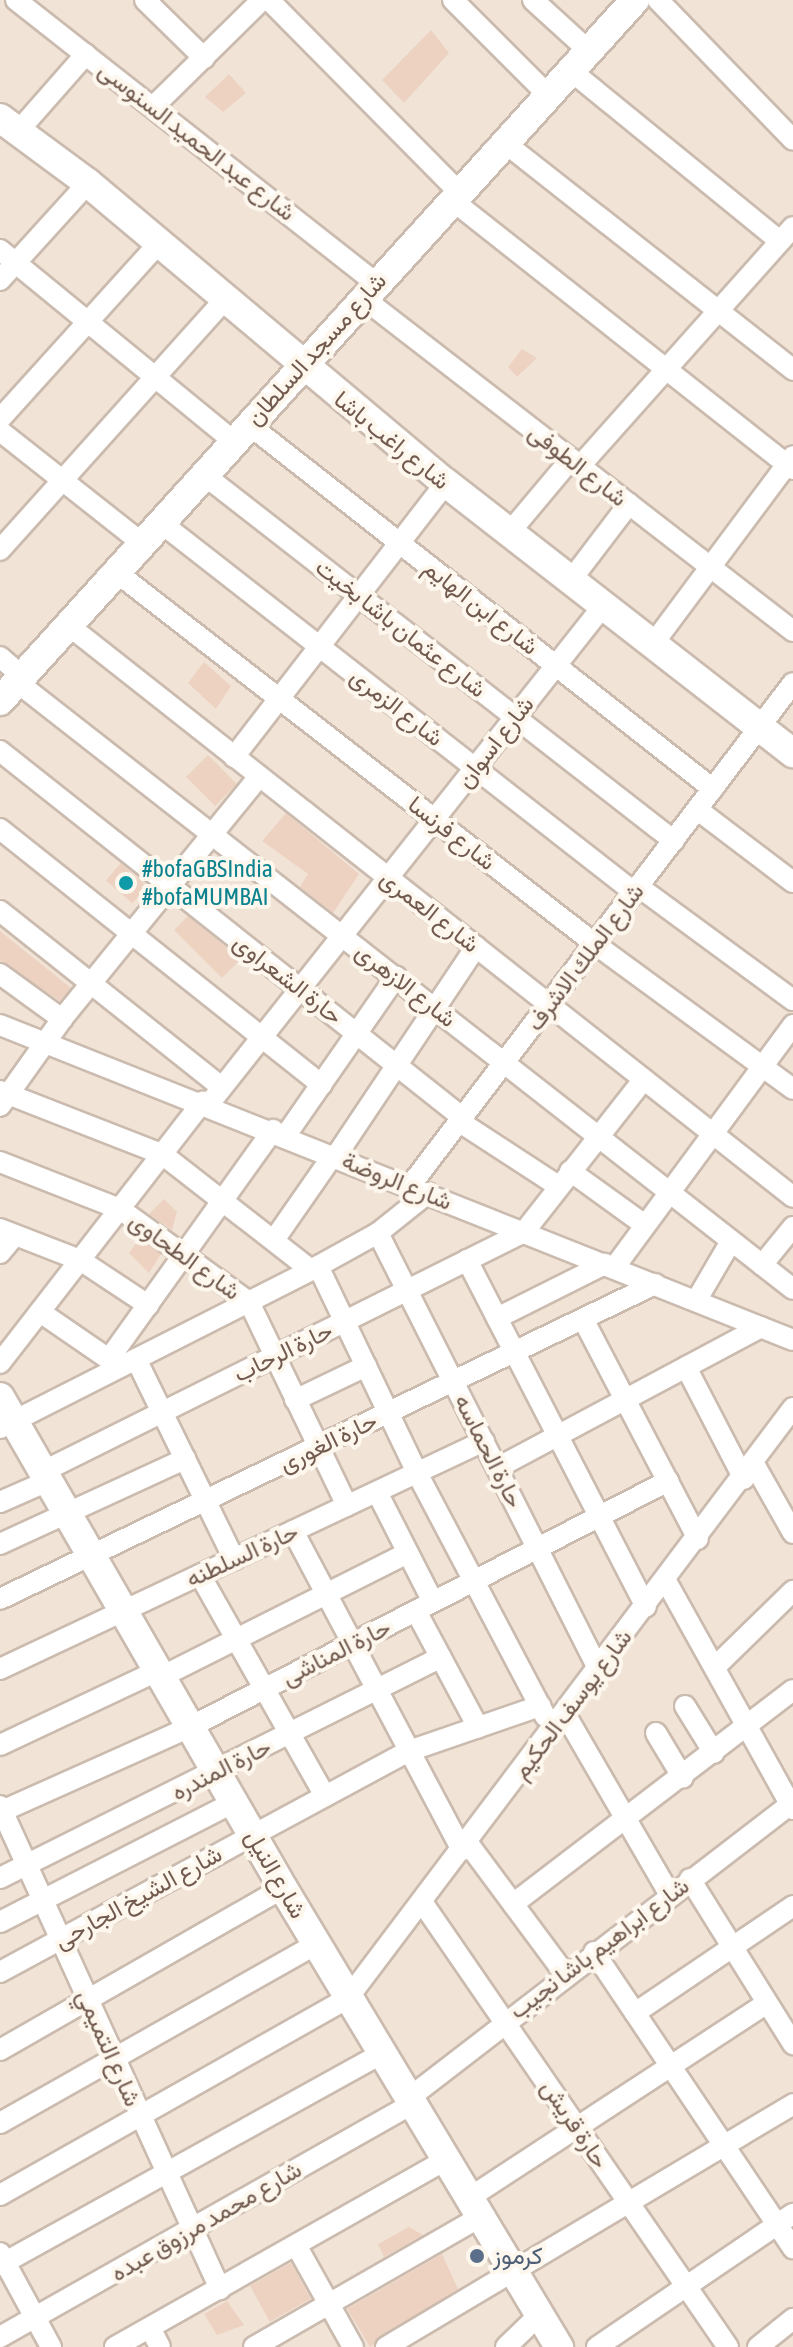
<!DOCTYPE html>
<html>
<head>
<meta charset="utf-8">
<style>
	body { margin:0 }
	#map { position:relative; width:793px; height:2347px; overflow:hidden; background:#faf3e8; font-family:"Asap Condensed",Vazirmatn,sans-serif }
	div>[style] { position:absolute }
	.residential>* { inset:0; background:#f1e4d7; transform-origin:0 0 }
	.building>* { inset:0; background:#edd2c2; transform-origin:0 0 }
	.roads { filter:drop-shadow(2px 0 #cbbbaf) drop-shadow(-2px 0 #cbbbaf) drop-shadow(0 2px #cbbbaf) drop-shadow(0 -2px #cbbbaf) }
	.street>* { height:20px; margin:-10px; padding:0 10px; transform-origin:10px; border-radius:10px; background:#fff }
	.secondary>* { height:28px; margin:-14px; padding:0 14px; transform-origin:14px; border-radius:14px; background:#fff }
	.dots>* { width:22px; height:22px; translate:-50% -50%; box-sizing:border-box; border:4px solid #fdf7ee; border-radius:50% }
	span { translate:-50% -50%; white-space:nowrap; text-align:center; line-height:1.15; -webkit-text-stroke:8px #fdf7ee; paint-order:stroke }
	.street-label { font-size:24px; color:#725a4e }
	.culture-label { font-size:24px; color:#0d838f }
	.left { translate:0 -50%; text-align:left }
	.service-label { font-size:24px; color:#4e5e75 }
</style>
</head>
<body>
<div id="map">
	<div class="residential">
		<div style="left:0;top:0;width:793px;height:2347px"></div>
	</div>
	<div class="building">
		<div style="clip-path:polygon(431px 30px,449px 53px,404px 103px,382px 80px)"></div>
		<div style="clip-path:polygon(229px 74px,246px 93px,223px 112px,205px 97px)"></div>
		<div style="clip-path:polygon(522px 349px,537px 358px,517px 377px,508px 367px)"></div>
		<div style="clip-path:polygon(204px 662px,231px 686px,216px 709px,188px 683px)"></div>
		<div style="left:208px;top:755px;width:41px;height:31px;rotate:45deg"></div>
		<div style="clip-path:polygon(286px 813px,359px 874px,333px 913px,300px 887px,308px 874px,262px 841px)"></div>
		<div style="left:121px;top:863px;width:35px;height:23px;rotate:41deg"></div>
		<div style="clip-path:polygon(188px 916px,241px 959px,222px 978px,174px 930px)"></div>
		<div style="clip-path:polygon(0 931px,71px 988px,60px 1001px,0 961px)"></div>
		<div style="clip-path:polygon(164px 1199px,177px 1212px,172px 1230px,149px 1214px)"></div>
		<div style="clip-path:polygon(139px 1239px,161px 1254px,149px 1273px,129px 1253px)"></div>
		<div style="clip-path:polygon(409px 2227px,423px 2235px,384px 2257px,378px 2244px)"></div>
		<div style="clip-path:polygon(442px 2254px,458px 2289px,370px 2347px,347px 2309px)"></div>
		<div style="left:291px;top:2263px;width:41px;height:47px;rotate:61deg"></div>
		<div style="clip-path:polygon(227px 2301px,244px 2325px,217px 2335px,204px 2314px)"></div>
	</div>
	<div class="roads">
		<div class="street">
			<div style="left:16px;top:0;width:458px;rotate:38.2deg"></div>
			<div style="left:145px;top:0;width:83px;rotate:44.5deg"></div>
			<div style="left:269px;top:0;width:270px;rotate:45.3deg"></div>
			<div style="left:453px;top:0;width:133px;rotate:45deg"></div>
			<div style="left:533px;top:0;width:74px;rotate:42.3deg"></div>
			<div style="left:658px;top:0;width:194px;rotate:46deg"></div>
			<div style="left:570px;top:70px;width:271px;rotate:39.2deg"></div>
			<div style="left:154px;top:106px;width:151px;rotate:-44.5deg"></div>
			<div style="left:21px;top:128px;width:98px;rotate:-48.7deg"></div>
			<div style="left:505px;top:143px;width:367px;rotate:38.2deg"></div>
			<div style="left:452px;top:200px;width:434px;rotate:38.3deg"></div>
			<div style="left:0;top:250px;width:301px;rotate:39.3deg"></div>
			<div style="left:0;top:280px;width:131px;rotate:-47.8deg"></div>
			<div style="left:363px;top:298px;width:544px;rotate:37.75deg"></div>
			<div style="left:0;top:419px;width:236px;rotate:-47.9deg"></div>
			<div style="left:248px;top:424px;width:591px;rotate:38.13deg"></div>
			<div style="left:0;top:431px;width:181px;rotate:38.3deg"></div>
			<div style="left:580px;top:466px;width:320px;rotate:-48.3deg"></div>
			<div style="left:203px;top:474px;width:597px;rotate:37.93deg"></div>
			<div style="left:160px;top:522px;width:603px;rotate:37.99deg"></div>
			<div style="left:509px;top:533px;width:97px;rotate:-50deg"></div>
			<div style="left:0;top:550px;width:336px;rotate:-48.1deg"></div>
			<div style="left:116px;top:572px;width:606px;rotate:37.83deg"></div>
			<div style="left:595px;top:944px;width:245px;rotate:36.2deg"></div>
			<div style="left:571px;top:580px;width:96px;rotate:-52.7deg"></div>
			<div style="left:68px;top:625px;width:923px;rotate:38.27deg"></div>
			<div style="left:653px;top:644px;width:234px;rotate:-53.3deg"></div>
			<div style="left:0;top:657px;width:29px;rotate:41deg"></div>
			<div style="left:17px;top:682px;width:985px;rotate:38.03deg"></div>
			<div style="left:0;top:751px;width:591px;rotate:38.4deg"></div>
			<div style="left:234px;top:757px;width:346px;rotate:-52.3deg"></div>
			<div style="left:698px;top:810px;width:119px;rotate:37.2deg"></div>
			<div style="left:0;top:829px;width:411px;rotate:38.5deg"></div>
			<div style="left:639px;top:887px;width:191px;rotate:36.3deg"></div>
			<div style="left:0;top:911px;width:283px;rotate:38.5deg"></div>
			<div style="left:0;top:974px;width:77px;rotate:36deg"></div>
			<div style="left:0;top:1025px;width:853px;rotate:21.66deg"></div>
			<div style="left:0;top:1091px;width:174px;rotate:21.3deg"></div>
			<div style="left:162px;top:1154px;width:189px;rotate:37.9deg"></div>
			<div style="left:209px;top:1104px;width:635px;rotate:-51.65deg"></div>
			<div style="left:0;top:1106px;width:107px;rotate:-54.5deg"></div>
			<div style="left:62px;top:1019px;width:312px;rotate:-50.9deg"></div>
			<div style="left:460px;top:1122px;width:117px;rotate:33.1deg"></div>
			<div style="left:286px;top:1135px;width:193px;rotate:-55.2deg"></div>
			<div style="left:336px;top:1156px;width:252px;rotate:-56.2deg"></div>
			<div style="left:0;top:1162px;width:129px;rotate:21.4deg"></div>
			<div style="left:120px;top:1209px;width:159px;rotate:35.8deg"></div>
			<div style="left:249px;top:1302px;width:226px;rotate:64.3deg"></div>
			<div style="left:570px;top:1171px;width:92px;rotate:35.8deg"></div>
			<div style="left:410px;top:1186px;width:632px;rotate:-52.71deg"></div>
			<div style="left:0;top:1229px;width:86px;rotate:21.2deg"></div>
			<div style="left:80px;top:1260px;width:82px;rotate:33.5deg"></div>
			<div style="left:378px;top:1233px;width:488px;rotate:63.2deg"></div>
			<div style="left:274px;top:1240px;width:103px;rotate:-55.2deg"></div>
			<div style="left:0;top:1253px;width:23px;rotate:-50deg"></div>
			<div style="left:467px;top:1260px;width:390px;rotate:62.7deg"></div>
			<div style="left:762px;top:1265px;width:49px;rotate:-50.8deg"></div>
			<div style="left:318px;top:1266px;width:229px;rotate:64.4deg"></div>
			<div style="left:417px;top:1473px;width:275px;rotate:62.2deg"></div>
			<div style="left:614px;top:1268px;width:302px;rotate:-53.6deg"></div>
			<div style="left:696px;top:1301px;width:69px;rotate:-59.7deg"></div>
			<div style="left:40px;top:1312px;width:96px;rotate:34.4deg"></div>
			<div style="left:497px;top:1318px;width:121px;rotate:-26.6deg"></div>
			<div style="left:583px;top:1319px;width:248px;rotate:62.4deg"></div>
			<div style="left:109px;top:1359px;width:282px;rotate:-54.4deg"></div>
			<div style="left:136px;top:1359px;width:223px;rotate:63.9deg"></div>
			<div style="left:0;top:1363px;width:331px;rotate:-52.2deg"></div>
			<div style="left:686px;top:1367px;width:126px;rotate:62.6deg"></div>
			<div style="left:295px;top:1400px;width:79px;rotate:-25.6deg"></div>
			<div style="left:0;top:1428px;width:349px;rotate:-26.9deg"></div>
			<div style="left:311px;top:1270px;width:77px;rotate:-28.9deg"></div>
			<div style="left:378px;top:1233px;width:64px;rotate:-38.7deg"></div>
			<div style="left:754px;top:1464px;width:79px;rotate:60.5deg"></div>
			<div style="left:497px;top:1468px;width:299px;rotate:-28.1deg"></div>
			<div style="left:42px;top:1472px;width:538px;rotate:-26.47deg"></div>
			<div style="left:524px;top:1232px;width:194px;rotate:-51.9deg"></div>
			<div style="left:377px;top:1492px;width:123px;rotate:63deg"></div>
			<div style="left:0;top:1502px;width:52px;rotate:-23.6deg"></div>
			<div style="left:293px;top:1531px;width:361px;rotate:62.1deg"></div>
			<div style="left:0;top:1544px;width:204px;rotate:-24.7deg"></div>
			<div style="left:200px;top:1575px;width:254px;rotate:60.5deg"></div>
			<div style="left:666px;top:1581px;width:261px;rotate:60.9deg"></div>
			<div style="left:0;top:1599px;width:727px;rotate:-25.68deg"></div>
			<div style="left:416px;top:1611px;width:132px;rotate:61.9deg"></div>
			<div style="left:715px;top:1667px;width:109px;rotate:-44.3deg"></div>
			<div style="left:0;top:1669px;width:535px;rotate:-25.22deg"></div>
			<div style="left:161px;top:1677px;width:276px;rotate:-26.7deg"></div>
			<div style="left:685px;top:1706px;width:55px;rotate:58.3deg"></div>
			<div style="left:565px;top:1714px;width:209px;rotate:59.9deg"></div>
			<div style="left:656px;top:1733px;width:52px;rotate:59deg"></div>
			<div style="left:0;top:1745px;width:174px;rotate:-25.2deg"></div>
			<div style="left:0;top:1806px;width:531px;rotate:65.51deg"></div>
			<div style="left:0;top:1812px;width:208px;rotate:-24.1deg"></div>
			<div style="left:190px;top:1727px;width:538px;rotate:-27.23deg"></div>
			<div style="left:467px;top:1842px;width:164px;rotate:53.4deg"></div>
			<div style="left:0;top:1878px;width:493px;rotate:-26.6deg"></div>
			<div style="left:690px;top:1879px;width:195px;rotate:58deg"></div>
			<div style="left:422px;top:1902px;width:540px;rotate:55.49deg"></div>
			<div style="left:513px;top:1904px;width:352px;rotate:-37.4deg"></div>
			<div style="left:0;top:1922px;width:263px;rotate:-27.1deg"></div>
			<div style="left:594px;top:1952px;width:357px;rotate:56.1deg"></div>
			<div style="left:0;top:1972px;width:465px;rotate:-28.4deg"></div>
			<div style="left:409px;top:1751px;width:139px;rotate:-19deg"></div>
			<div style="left:635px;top:2013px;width:191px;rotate:-34.1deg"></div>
			<div style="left:0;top:2050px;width:326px;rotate:-29.8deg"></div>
			<div style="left:409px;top:2098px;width:485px;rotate:-37.6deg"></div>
			<div style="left:0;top:2123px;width:363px;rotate:-29.5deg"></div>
			<div style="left:0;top:2195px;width:400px;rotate:-29.5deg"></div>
			<div style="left:348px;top:1998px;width:739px;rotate:-52.98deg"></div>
			<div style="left:469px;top:2198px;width:356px;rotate:-33.2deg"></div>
			<div style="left:296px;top:2245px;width:117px;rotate:60.8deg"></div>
			<div style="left:0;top:2253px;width:107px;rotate:61.5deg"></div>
			<div style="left:0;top:2265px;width:437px;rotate:-29deg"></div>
			<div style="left:150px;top:2328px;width:21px;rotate:62deg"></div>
			<div style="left:0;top:2337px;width:473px;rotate:-29.5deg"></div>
			<div style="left:115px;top:2347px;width:380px;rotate:-29.5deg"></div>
			<div style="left:254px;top:2347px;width:261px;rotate:-29.9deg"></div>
			<div style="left:386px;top:2347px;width:474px;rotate:-30.8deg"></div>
			<div style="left:506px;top:2347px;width:46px;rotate:-44.1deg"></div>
			<div style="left:597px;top:2347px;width:237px;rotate:-34.2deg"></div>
			<div style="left:758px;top:2347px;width:45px;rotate:-38.7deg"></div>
		</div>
		<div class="secondary">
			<div style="left:0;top:118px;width:109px;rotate:36.5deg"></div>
			<div style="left:88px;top:183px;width:467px;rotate:40deg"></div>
			<div style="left:446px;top:483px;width:440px;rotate:37.9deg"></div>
			<div style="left:0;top:701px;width:946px;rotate:-47.83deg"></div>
			<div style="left:0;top:1397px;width:567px;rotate:60.04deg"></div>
			<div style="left:283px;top:1888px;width:536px;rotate:58.98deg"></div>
		</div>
	</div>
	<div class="dots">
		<div style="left:126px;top:883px;background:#0f9aa8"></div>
		<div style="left:477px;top:2256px;background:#5c6f8a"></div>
	</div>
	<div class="street-label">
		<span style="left:197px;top:141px;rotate:38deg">شارع عبد الحميد السنوسى</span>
		<span style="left:316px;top:349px;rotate:-48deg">شارع مسجد السلطان</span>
		<span style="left:392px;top:440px;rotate:39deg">شارع راغب باشا</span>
		<span style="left:578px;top:465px;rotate:38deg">شارع الطوفى</span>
		<span style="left:481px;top:607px;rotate:38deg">شارع ابن الهايم</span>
		<span style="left:401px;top:628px;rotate:38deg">شارع عثمان باشا بخيت</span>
		<span style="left:397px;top:707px;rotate:38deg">شارع الزمرى</span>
		<span style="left:495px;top:742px;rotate:-52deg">شارع اسوان</span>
		<span style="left:452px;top:833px;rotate:38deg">شارع فرنسا</span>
		<span style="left:430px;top:911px;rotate:38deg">شارع العمرى</span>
		<span style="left:585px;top:957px;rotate:-53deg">شارع الملك الاشرف</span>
		<span style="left:288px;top:979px;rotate:38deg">حارة الشعراوى</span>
		<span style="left:406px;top:985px;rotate:38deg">شارع الازهرى</span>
		<span style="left:397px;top:1181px;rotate:22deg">شارع الروضة</span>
		<span style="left:185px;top:1256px;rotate:36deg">شارع الطحاوى</span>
		<span style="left:283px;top:1352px;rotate:-26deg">حارة الرحاب</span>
		<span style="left:328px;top:1442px;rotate:-26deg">حارة الغورى</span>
		<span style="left:489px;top:1451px;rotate:63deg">حارة الحماسه</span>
		<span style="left:242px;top:1555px;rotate:-25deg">حارة السلطنه</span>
		<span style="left:336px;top:1652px;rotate:-27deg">حارة المناشى</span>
		<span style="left:572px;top:1704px;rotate:-53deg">شارع يوسف الحكيم</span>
		<span style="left:221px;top:1769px;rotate:-27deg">حارة المندره</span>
		<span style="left:276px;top:1874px;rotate:60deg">شارع النيل</span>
		<span style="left:138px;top:1897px;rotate:-29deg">شارع الشيخ الجارحى</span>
		<span style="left:599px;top:1948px;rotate:-37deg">شارع ابراهيم باشا نجيب</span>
		<span style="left:109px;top:2048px;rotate:66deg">شارع التميمي</span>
		<span style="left:575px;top:2124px;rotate:56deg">حارة قريش</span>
		<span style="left:206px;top:2221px;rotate:-30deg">شارع محمد مرزوق عبده</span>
	</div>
	<div class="culture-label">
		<span class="left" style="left:142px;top:883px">#bofaGBSIndia<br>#bofaMUMBAI</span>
	</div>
	<div class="service-label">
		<span class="left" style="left:493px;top:2256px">كرموز</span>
	</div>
</div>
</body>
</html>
